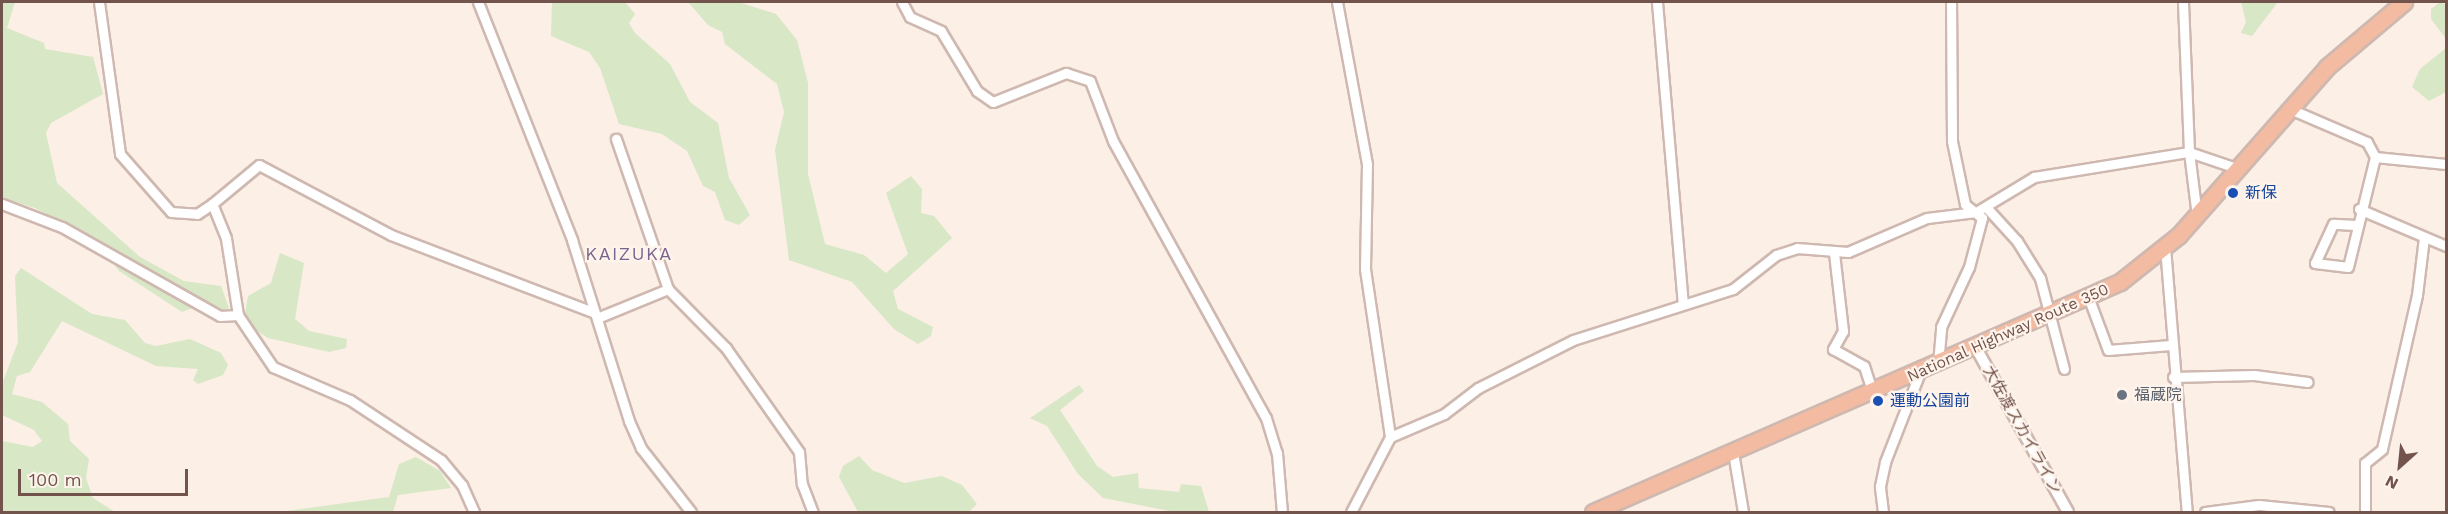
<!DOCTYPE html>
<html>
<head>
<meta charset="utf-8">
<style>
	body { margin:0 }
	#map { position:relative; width:2448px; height:514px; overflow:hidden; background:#fbefe6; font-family:"Work Sans","Noto Sans JP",sans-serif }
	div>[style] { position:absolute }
	.green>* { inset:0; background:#d8e7c5 }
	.roads { filter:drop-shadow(2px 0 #ceb8b0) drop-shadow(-2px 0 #ceb8b0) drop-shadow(0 2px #ceb8b0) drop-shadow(0 -2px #ceb8b0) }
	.minor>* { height:9px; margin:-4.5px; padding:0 4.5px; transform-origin:4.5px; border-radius:4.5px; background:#fff }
	.tertiary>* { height:10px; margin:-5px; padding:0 5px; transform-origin:5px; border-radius:5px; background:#fff }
	.trunk>* { height:15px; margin:-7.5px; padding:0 7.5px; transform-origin:7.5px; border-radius:7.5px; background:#f2bba2 }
	.dots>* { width:16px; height:16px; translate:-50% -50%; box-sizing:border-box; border:3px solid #fef4ec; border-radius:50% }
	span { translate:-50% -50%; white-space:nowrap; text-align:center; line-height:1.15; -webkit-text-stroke:4.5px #fef4ec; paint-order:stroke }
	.transit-label { font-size:16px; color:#164399 }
	.left { translate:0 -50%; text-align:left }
	.street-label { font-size:16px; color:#72544c }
	.worship-label { font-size:16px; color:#5b616d }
	.neighbourhood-label { font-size:18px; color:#7a648e; letter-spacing:1.5px }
	.frame { position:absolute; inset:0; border:3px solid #72544c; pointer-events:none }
	.north { position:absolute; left:2370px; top:436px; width:60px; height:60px; -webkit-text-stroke:4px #fef4ec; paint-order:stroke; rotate:207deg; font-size:16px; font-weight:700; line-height:24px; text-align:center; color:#72544c }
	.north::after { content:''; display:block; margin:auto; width:21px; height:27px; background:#72544c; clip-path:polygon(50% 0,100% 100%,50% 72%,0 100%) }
	.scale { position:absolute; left:18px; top:469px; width:170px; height:27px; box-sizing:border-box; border:3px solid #72544c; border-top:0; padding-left:8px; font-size:18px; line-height:21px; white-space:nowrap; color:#72544c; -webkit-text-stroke:4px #fef4ec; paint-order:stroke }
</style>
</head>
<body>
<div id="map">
	<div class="green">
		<div style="clip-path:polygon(2px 2px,15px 2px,7px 28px,44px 43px,45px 49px,93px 57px,103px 94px,51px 123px,46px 133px,57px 183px,140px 257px,184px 281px,221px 286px,229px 308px,223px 311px,209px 302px,182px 312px,119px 271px,99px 242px,35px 208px,2px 198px)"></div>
		<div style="clip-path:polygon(552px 2px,625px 2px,635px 14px,629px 23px,635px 33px,670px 64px,690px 102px,718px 123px,729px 178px,750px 215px,739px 225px,725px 220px,715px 192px,703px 186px,687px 151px,662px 134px,619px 124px,600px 68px,589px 52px,551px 36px)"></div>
		<div style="clip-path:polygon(688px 2px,738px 2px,776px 14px,797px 40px,808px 83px,808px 174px,825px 244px,864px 255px,886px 273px,908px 254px,886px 193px,911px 176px,922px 189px,921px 213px,934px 216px,952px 238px,893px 291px,898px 309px,933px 327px,931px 336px,918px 344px,894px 329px,852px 282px,789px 260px,775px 150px,784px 112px,777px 84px,725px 44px,722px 32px,708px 25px)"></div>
		<div style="clip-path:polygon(2241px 2px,2278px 2px,2252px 36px,2241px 33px,2246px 22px)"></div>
		<div style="clip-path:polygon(2440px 2px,2446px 5px,2446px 39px,2431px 19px,2431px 9px)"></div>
		<div style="clip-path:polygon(2446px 48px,2446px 92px,2429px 101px,2412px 87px,2420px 69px)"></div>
		<div style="clip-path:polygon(280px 253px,304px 263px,295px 319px,309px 331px,347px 339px,346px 348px,329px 352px,268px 338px,254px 329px,245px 313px,248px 296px,271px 283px)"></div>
		<div style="clip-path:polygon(21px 268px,92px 314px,125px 320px,145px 343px,156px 346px,190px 339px,221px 353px,228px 365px,223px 375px,198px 384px,193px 380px,198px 369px,156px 366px,62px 321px,30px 372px,17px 376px,12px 394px,42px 402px,68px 424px,70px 441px,89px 459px,86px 478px,93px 498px,115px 512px,2px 512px,2px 441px,33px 447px,42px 441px,34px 430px,2px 415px,2px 384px,18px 342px,15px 276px)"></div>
		<div style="clip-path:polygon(1079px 385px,1084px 391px,1060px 410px,1097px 466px,1113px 477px,1138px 473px,1139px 488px,1179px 492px,1181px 484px,1201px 486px,1209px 512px,1175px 512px,1103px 498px,1078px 474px,1047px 426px,1030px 418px)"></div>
		<div style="clip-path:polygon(859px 456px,872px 470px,904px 483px,942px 476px,962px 485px,977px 504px,969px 512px,858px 512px,839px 477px,843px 466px)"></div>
		<div style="clip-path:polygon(416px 457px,440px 471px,451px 488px,398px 495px,393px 512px,279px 512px,389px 497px,399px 464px)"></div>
	</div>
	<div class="roads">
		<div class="minor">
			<div style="left:99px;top:2px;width:153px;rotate:82.1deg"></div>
			<div style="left:120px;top:154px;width:77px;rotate:48.7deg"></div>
			<div style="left:171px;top:212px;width:26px;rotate:4deg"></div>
			<div style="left:197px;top:214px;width:18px;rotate:-34deg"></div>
			<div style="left:478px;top:2px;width:256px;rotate:68.4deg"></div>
			<div style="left:572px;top:240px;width:190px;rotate:72.5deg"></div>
			<div style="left:629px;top:421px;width:30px;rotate:66deg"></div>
			<div style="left:641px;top:448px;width:81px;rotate:52deg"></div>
			<div style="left:902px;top:2px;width:17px;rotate:62deg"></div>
			<div style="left:910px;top:17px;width:34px;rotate:24deg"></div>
			<div style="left:941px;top:31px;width:70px;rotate:59deg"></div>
			<div style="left:977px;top:91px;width:19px;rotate:35deg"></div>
			<div style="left:993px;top:102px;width:79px;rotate:-21.7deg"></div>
			<div style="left:1066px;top:73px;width:25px;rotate:18deg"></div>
			<div style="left:1090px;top:81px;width:64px;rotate:69deg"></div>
			<div style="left:1113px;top:141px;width:316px;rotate:61.1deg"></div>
			<div style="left:1266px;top:418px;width:37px;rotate:73deg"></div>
			<div style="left:1277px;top:453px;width:59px;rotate:85.2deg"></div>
			<div style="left:1337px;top:2px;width:165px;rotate:79.5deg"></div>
			<div style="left:1367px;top:164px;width:105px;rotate:91.1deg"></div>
			<div style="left:1365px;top:269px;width:170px;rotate:81.5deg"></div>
			<div style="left:1657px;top:2px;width:302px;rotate:85.1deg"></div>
			<div style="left:2183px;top:2px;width:150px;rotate:87.7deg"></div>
			<div style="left:2189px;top:152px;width:64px;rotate:82.9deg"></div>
			<div style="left:2290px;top:109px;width:84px;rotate:23.2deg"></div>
			<div style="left:2367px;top:142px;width:17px;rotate:62deg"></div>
			<div style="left:2375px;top:157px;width:71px;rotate:5.6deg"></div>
			<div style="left:2px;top:204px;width:64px;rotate:21deg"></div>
			<div style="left:62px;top:227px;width:181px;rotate:29.4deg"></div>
			<div style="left:220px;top:316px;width:18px;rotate:-3deg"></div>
			<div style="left:238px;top:315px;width:63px;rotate:56.1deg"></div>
			<div style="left:273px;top:367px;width:84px;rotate:23.2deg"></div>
			<div style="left:350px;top:400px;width:109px;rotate:33.4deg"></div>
			<div style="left:441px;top:460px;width:33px;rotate:50deg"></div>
			<div style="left:462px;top:485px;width:30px;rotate:66deg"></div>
			<div style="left:1986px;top:207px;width:46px;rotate:47.6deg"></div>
			<div style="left:2017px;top:241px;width:44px;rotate:58.1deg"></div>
			<div style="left:2040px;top:278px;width:94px;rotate:75.2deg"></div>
			<div style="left:2359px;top:209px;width:95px;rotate:23deg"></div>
			<div style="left:2355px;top:225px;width:22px;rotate:-177deg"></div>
			<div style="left:2333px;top:224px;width:43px;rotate:114.8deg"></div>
			<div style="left:2315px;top:263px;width:33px;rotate:7deg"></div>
			<div style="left:2348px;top:267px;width:113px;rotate:-76.2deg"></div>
			<div style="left:2165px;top:247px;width:266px;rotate:85.3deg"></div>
			<div style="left:1834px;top:253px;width:79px;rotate:83.4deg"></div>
			<div style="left:1843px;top:331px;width:21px;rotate:119deg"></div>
			<div style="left:1833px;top:349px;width:35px;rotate:29deg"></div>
			<div style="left:1864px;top:366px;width:28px;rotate:72deg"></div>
			<div style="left:668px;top:289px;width:83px;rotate:45.5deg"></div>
			<div style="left:726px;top:348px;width:127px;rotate:54.9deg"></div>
			<div style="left:799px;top:452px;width:32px;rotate:85deg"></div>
			<div style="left:802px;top:484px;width:30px;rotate:69deg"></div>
			<div style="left:2089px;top:299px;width:54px;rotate:69.6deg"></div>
			<div style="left:2108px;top:350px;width:63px;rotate:-4.5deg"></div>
			<div style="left:238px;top:315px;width:78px;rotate:-98.9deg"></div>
			<div style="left:226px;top:238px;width:37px;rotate:-112deg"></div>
			<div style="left:212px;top:204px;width:61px;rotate:-39.7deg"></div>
			<div style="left:259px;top:165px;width:149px;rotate:27.9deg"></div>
			<div style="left:391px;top:235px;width:218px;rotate:20.9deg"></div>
			<div style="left:597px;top:318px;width:77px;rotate:-22.2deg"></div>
			<div style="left:668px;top:289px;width:159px;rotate:-109.1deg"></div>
			<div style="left:1938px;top:364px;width:37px;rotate:-85deg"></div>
			<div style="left:1941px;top:327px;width:66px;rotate:-65deg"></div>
			<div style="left:1969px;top:267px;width:51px;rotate:-75.1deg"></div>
			<div style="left:1982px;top:218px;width:22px;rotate:-141deg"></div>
			<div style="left:1965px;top:204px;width:64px;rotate:-101.7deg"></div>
			<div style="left:1952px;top:141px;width:139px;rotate:-90.4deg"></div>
			<div style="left:2173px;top:377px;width:81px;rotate:-1.4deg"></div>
			<div style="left:2254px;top:375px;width:54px;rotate:7.4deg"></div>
			<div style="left:1733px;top:452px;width:61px;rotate:80.5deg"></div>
			<div style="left:1351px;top:512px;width:85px;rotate:-62.5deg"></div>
			<div style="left:1390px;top:437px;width:59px;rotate:-23.1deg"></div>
			<div style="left:1444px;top:414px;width:43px;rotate:-37.4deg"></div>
			<div style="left:1478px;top:388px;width:106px;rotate:-26.8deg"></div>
			<div style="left:1573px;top:340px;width:168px;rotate:-17.7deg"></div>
			<div style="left:1733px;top:289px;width:55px;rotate:-38.3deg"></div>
			<div style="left:1776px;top:255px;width:22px;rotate:-18deg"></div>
			<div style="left:1797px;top:248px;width:51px;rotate:4.5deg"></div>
			<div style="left:1848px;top:252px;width:86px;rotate:-23.3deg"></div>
			<div style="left:1927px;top:218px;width:49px;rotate:-7deg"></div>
			<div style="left:1976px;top:212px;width:68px;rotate:-31.1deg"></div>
			<div style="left:2034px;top:177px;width:157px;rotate:-9.2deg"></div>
			<div style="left:2189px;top:152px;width:53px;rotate:18.8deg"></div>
			<div style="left:1883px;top:512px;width:26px;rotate:-97deg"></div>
			<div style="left:1880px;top:486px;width:25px;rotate:-78deg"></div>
			<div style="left:1885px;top:462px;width:97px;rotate:-68.7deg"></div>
			<div style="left:2205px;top:512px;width:54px;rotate:-7.4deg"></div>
			<div style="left:2259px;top:505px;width:70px;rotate:5.7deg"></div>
			<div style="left:2365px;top:512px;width:49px;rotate:-90deg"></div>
			<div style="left:2365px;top:463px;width:22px;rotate:-39deg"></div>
			<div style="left:2382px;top:449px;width:158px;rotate:-77.2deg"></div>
			<div style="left:2417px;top:295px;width:58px;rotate:-83.1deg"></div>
		</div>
		<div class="tertiary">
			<div style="left:1976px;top:348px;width:188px;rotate:60.7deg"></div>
		</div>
		<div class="trunk">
			<div style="left:1593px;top:512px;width:575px;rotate:-23.58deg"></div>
			<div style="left:2120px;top:282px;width:75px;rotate:-38.5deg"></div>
			<div style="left:2179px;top:235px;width:224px;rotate:-48.6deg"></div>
			<div style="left:2327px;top:67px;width:101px;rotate:-40.2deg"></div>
		</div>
	</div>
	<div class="dots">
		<div style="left:2233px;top:193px;background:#1a4fb4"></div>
		<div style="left:2122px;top:395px;background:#6b7280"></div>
		<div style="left:1878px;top:401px;background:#1a4fb4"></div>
	</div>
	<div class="transit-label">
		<span class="left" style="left:2245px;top:193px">新保</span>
		<span class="left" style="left:1890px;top:401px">運動公園前</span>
	</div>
	<div class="street-label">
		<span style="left:2008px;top:333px;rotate:-24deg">National Highway Route 350</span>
		<span style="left:2022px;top:430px;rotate:61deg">大佐渡スカイライン</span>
	</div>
	<div class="worship-label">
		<span class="left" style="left:2134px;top:395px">福蔵院</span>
	</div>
	<div class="neighbourhood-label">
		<span style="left:629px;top:254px">KAIZUKA</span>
	</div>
	<div class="frame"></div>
	<div class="north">N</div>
	<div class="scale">100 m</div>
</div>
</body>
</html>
